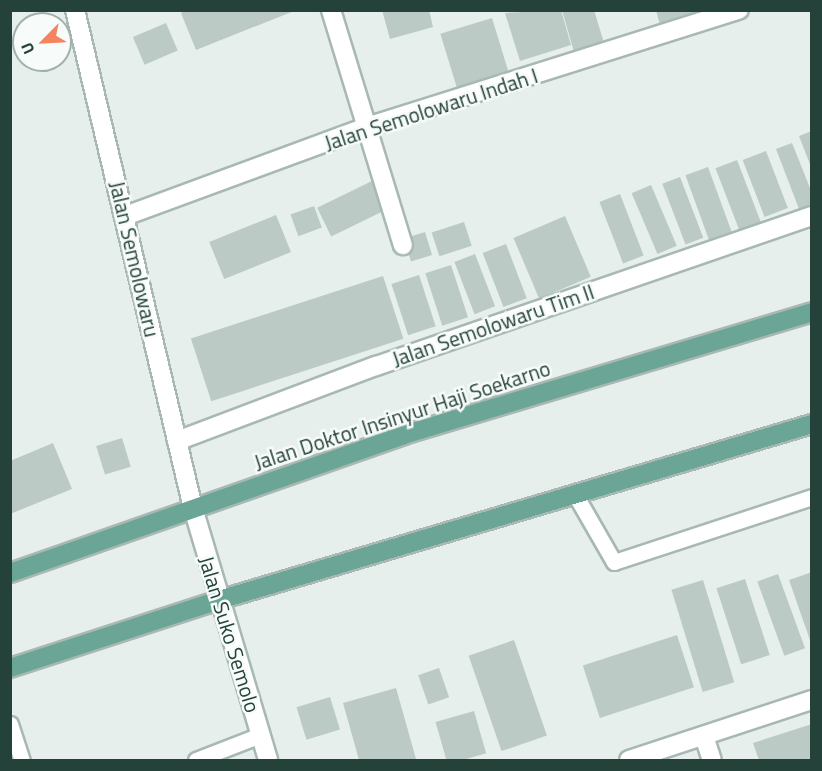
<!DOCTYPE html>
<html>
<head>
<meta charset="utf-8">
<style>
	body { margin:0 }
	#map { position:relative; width:822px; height:771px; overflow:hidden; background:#e6efeb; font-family:"Titillium Web",sans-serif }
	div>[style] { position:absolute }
	.building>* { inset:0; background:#bbcac4; transform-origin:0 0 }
	.roads { filter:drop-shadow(2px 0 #a8b8b2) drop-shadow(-2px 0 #a8b8b2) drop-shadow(0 2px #a8b8b2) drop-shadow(0 -2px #a8b8b2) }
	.service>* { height:15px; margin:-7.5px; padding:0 7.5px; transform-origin:7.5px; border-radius:7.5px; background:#fff }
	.minor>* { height:18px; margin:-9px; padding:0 9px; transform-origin:9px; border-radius:9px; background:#fff }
	.secondary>* { height:18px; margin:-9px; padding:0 9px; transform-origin:9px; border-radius:9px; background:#fff }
	.primary>* { height:18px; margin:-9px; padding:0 9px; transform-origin:9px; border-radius:9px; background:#6aa596 }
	span { translate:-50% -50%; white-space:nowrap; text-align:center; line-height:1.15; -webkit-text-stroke:5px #f7fbf9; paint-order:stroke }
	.street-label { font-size:21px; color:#24423a }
	.frame { position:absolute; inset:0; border:12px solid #24423a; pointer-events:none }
	.north { position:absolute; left:12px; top:12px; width:60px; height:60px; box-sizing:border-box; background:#f7fbf9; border:2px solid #a3b1ad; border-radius:50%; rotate:246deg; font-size:16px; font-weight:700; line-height:24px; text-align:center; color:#24423a }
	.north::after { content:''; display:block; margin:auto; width:21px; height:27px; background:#f4845f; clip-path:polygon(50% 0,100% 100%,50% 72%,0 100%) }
</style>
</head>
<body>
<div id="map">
	<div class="building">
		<div style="clip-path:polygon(186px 10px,294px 10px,294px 11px,196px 50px,181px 13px)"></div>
		<div style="clip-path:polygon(382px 10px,429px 10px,433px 27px,390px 39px)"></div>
		<div style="clip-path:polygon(561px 10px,571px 45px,520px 61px,505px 13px)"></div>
		<div style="clip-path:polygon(562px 10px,594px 10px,604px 43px,574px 52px)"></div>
		<div style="clip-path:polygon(656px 10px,693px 10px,696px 24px,662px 33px)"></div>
		<div style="left:492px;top:18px;width:57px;height:54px;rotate:73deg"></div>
		<div style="left:166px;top:23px;width:30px;height:36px;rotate:67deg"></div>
		<div style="clip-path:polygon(812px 131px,812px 167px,811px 167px,799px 136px)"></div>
		<div style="clip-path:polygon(792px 143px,812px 193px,812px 205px,799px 209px,776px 149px)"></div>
		<div style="left:766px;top:151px;width:61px;height:25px;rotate:69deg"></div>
		<div style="left:737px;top:160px;width:67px;height:23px;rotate:69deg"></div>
		<div style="left:708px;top:167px;width:69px;height:24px;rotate:70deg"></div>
		<div style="left:680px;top:177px;width:65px;height:19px;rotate:69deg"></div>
		<div style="left:372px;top:181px;width:32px;height:61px;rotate:64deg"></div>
		<div style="left:651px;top:185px;width:66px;height:21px;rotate:67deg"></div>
		<div style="left:620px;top:194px;width:66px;height:22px;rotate:69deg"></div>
		<div style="left:314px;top:206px;width:23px;height:25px;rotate:70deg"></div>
		<div style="left:276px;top:215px;width:40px;height:72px;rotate:68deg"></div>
		<div style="left:565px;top:216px;width:66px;height:56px;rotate:67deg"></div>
		<div style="left:464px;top:222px;width:25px;height:34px;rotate:72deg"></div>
		<div style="left:425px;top:232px;width:24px;height:22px;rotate:73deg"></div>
		<div style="left:506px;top:244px;width:58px;height:25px;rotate:69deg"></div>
		<div style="left:475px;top:254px;width:56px;height:22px;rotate:69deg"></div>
		<div style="left:451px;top:265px;width:55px;height:27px;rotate:72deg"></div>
		<div style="left:419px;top:275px;width:54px;height:29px;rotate:72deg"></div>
		<div style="left:383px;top:276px;width:66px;height:202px;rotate:72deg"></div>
		<div style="left:122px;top:438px;width:30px;height:27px;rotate:73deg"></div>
		<div style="clip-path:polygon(53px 443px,72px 489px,10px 514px,10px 461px)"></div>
		<div style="clip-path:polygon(812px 572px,812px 643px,811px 643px,789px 580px)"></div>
		<div style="left:778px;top:574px;width:79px;height:22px;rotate:70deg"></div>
		<div style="left:745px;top:579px;width:80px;height:30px;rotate:72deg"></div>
		<div style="left:703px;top:580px;width:107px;height:33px;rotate:73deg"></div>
		<div style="left:677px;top:635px;width:55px;height:99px;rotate:72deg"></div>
		<div style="left:514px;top:640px;width:101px;height:48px;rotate:71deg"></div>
		<div style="left:439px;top:668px;width:31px;height:22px;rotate:71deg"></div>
		<div style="clip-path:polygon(396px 688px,416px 759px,359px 760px,343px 703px)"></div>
		<div style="left:330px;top:697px;width:34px;height:35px;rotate:73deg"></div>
		<div style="left:474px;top:711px;width:44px;height:40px;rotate:74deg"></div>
		<div style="clip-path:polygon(812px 724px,812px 760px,759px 760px,753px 743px)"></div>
	</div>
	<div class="roads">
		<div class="service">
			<div style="left:576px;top:496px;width:76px;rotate:60.1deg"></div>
			<div style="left:614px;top:562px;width:208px;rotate:-18.2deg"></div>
			<div style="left:10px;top:724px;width:38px;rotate:72deg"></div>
			<div style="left:196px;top:760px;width:69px;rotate:-21.3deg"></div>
		</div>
		<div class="minor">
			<div style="left:331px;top:10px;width:246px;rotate:73deg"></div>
			<div style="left:125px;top:216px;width:258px;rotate:-20.2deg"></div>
			<div style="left:367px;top:127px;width:390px;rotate:-17.5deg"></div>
			<div style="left:177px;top:441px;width:213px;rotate:-20.7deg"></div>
			<div style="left:376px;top:366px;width:461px;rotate:-19deg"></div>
			<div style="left:704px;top:736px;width:25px;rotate:72deg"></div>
			<div style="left:629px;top:760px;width:193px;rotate:-18.2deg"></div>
		</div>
		<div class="secondary">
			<div style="left:75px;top:10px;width:512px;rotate:76.67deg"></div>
			<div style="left:193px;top:508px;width:263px;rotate:73.4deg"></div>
		</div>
		<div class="primary">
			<div style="left:10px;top:573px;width:417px;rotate:-19.3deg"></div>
			<div style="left:403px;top:435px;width:427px;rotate:-16.7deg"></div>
			<div style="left:10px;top:668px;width:220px;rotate:-18deg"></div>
			<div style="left:219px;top:600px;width:619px;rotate:-16.53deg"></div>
		</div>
	</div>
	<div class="street-label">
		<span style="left:431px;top:109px;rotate:-18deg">Jalan Semolowaru Indah I</span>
		<span style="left:135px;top:259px;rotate:77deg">Jalan Semolowaru</span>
		<span style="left:493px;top:325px;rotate:-19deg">Jalan Semolowaru Tim II</span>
		<span style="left:402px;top:415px;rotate:-18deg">Jalan Doktor Insinyur Haji Soekarno</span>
		<span style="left:230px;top:634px;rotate:73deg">Jalan Suko Semolo</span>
	</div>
	<div class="frame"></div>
	<div class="north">U</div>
</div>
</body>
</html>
